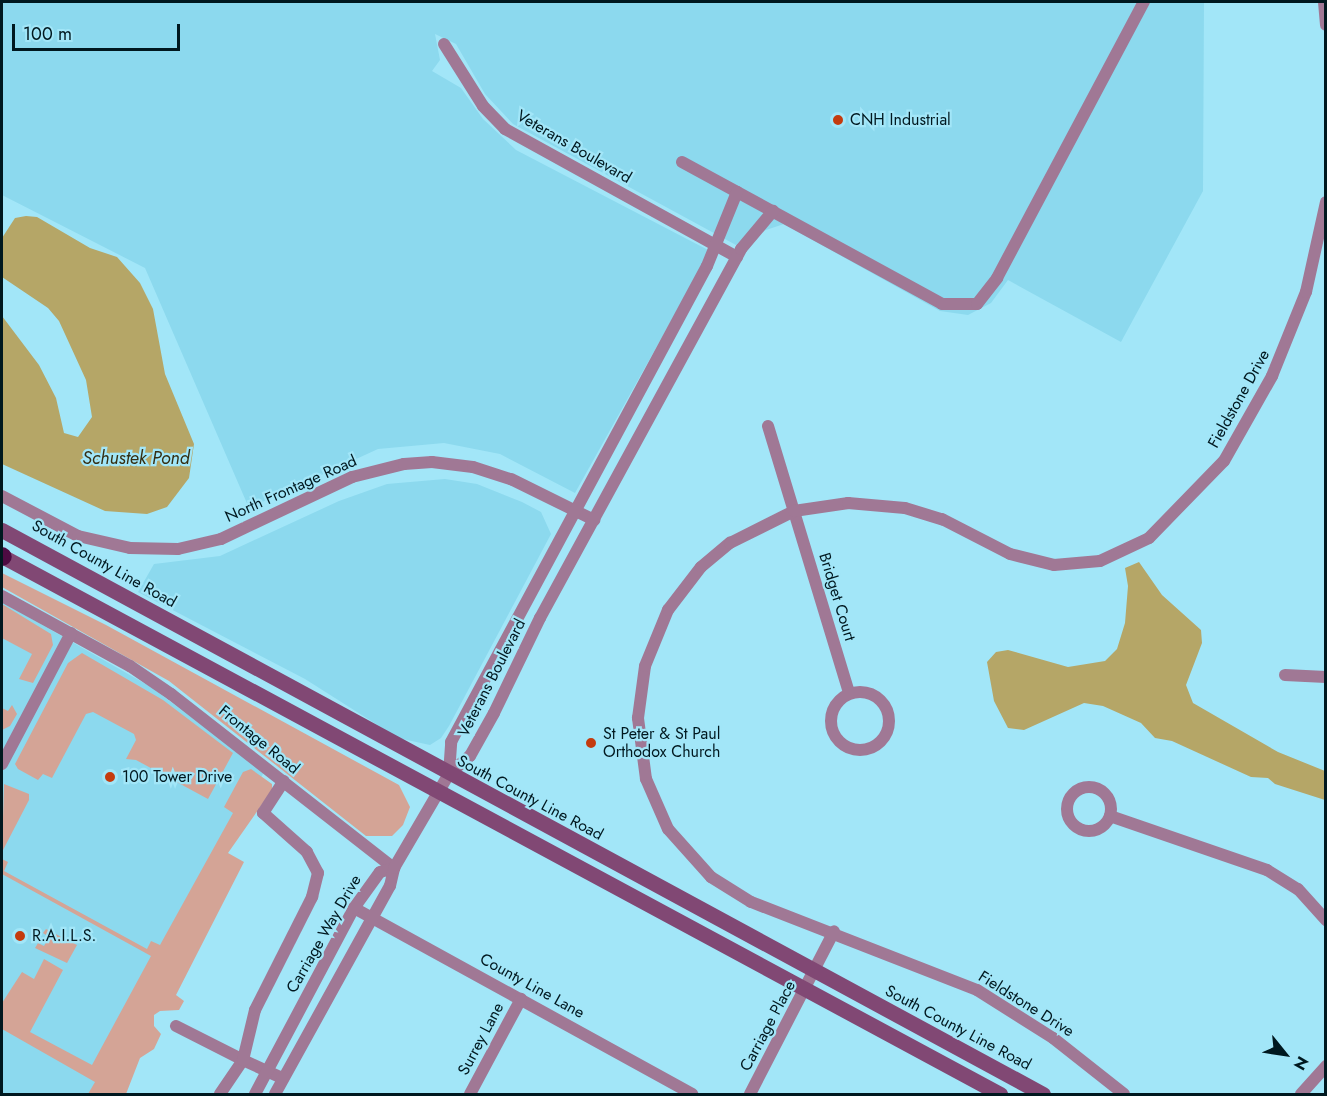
<!DOCTYPE html>
<html>
<head>
<meta charset="utf-8">
<style>
	body { margin:0 }
	#map { position:relative; width:1327px; height:1096px; overflow:hidden; background:#a2e6f8; font-family:Jost,sans-serif }
	div>[style] { position:absolute }
	.built>* { inset:0; background:#8cd9ee }
	.green>* { inset:0; background:#d4a496 }
	.water>* { inset:0; background:#b5a667 }
	.minor>* { height:12px; margin:-6px; padding:0 6px; transform-origin:6px; border-radius:6px; background:#a07895 }
	.minor>.ring { margin:-6px; padding:0; box-sizing:content-box; background:none; border:12px solid #a07895; border-radius:50% }
	.secondary>* { height:15px; margin:-7.5px; padding:0 7.5px; transform-origin:7.5px; border-radius:7.5px; background:#814874 }
	.motorway>* { height:18px; margin:-9px; padding:0 9px; transform-origin:9px; border-radius:9px; background:#4d0b42 }
	.dots>* { width:16px; height:16px; translate:-50% -50%; box-sizing:border-box; border:3px solid #a2e6f8; border-radius:50% }
	span { translate:-50% -50%; white-space:nowrap; text-align:center; line-height:1.15; -webkit-text-stroke:4.5px #a2e6f8; paint-order:stroke }
	.poi-label { font-size:16px; color:#00181f }
	.left { translate:0 -50%; text-align:left }
	.street-label { font-size:16px; color:#00181f }
	.water-label { font-size:18px; color:#352e12; font-style:italic }
	.frame { position:absolute; inset:0; border:3px solid #00181f; pointer-events:none }
	.north { position:absolute; left:1255px; top:1024px; width:60px; height:60px; -webkit-text-stroke:4px #a2e6f8; paint-order:stroke; rotate:120deg; font-size:16px; font-weight:700; line-height:24px; text-align:center; color:#00181f }
	.north::after { content:''; display:block; margin:auto; width:21px; height:27px; background:#00181f; clip-path:polygon(50% 0,100% 100%,50% 72%,0 100%) }
	.scale { position:absolute; left:12px; top:24px; width:168px; height:27px; box-sizing:border-box; border:3px solid #00181f; border-top:0; padding-left:8px; font-size:18px; line-height:21px; white-space:nowrap; color:#00181f; -webkit-text-stroke:4px #a2e6f8; paint-order:stroke }
</style>
</head>
<body>
<div id="map">
	<div class="built">
		<div style="clip-path:polygon(2px 2px,1204px 2px,1203px 191px,1121px 342px,1008px 280px,991px 303px,968px 315px,940px 311px,784px 224px,763px 231px,747px 251px,513px 124px,485px 94px,456px 44px,435px 34px,440px 60px,432px 71px,461px 88px,483px 119px,516px 150px,710px 251px,575px 493px,500px 454px,444px 443px,378px 449px,249px 508px,145px 268px,2px 195px)"></div>
		<div style="clip-path:polygon(445px 479px,477px 484px,522px 502px,541px 512px,551px 534px,449px 726px,441px 738px,430px 745px,398px 738px,305px 679px,138px 592px,154px 564px,220px 556px,339px 501px,387px 484px)"></div>
		<div style="clip-path:polygon(2px 602px,151px 687px,264px 772px,91px 1094px,2px 1094px)"></div>
	</div>
	<div class="green">
		<div style="clip-path:polygon(2px 573px,106px 625px,399px 785px,410px 807px,403px 825px,392px 836px,366px 836px,169px 681px,2px 587px)"></div>
		<div style="clip-path:polygon(2px 604px,51px 634px,53px 645px,33px 683px,19px 679px,32px 654px,2px 638px)"></div>
		<div style="clip-path:polygon(82px 653px,163px 700px,233px 753px,208px 799px,136px 760px,126px 759px,136px 740px,134px 734px,93px 712px,86px 714px,52px 778px,43px 774px,38px 780px,18px 769px,15px 764px,68px 663px)"></div>
		<div style="clip-path:polygon(12px 705px,17px 714px,10px 726px,2px 730px,2px 708px,8px 711px)"></div>
		<div style="clip-path:polygon(251px 769px,272px 784px,272px 790px,228px 853px,244px 862px,176px 995px,184px 1001px,179px 1010px,160px 1011px,154px 1015px,154px 1026px,161px 1034px,154px 1049px,140px 1058px,126px 1094px,88px 1094px,95px 1082px,2px 1029px,2px 1003px,22px 972px,34px 979px,44px 959px,63px 970px,30px 1032px,92px 1065px,151px 956px,2px 874px,2px 859px,8px 862px,4px 871px,147px 949px,151px 941px,160px 945px,233px 813px,224px 807px,243px 772px)"></div>
		<div style="clip-path:polygon(4px 784px,29px 794px,29px 800px,2px 852px)"></div>
		<div style="clip-path:polygon(46px 929px,77px 945px,67px 963px,35px 948px,38px 943px,44px 946px,49px 937px,43px 933px)"></div>
	</div>
	<div class="water">
		<div style="clip-path:polygon(26px 216px,37px 217px,90px 248px,117px 257px,140px 283px,153px 309px,165px 374px,194px 444px,189px 478px,167px 507px,147px 514px,105px 511px,2px 464px,2px 316px,39px 365px,56px 398px,64px 433px,78px 437px,92px 417px,86px 380px,59px 321px,48px 308px,2px 277px,2px 238px,15px 218px)"></div>
		<div style="clip-path:polygon(1139px 562px,1162px 595px,1201px 630px,1202px 643px,1186px 685px,1193px 703px,1278px 752px,1325px 771px,1325px 800px,1275px 784px,1268px 778px,1251px 777px,1172px 741px,1155px 738px,1141px 723px,1103px 706px,1084px 703px,1024px 730px,1008px 728px,994px 701px,987px 662px,996px 652px,1008px 650px,1068px 667px,1105px 661px,1117px 649px,1125px 623px,1128px 586px,1125px 568px)"></div>
	</div>
	<div class="minor">
		<div style="left:1324px;top:2px;width:23px;rotate:85deg"></div>
		<div style="left:444px;top:44px;width:73px;rotate:57.8deg"></div>
		<div style="left:483px;top:106px;width:32px;rotate:46deg"></div>
		<div style="left:505px;top:129px;width:265px;rotate:28.9deg"></div>
		<div style="left:682px;top:162px;width:296px;rotate:28.6deg"></div>
		<div style="left:942px;top:304px;width:35px"></div>
		<div style="left:977px;top:304px;width:33px;rotate:-52deg"></div>
		<div style="left:997px;top:278px;width:313px;rotate:-62deg"></div>
		<div style="left:768px;top:426px;width:279px;rotate:73.1deg"></div>
		<div style="left:2px;top:496px;width:86px;rotate:27.8deg"></div>
		<div style="left:78px;top:536px;width:53px;rotate:13deg"></div>
		<div style="left:130px;top:548px;width:48px;rotate:1.2deg"></div>
		<div style="left:178px;top:549px;width:44px;rotate:-13.1deg"></div>
		<div style="left:221px;top:539px;width:145px;rotate:-25.3deg"></div>
		<div style="left:352px;top:477px;width:54px;rotate:-14deg"></div>
		<div style="left:404px;top:464px;width:28px;rotate:-4deg"></div>
		<div style="left:432px;top:462px;width:41px;rotate:7deg"></div>
		<div style="left:473px;top:467px;width:40px;rotate:18deg"></div>
		<div style="left:511px;top:479px;width:93px;rotate:26.3deg"></div>
		<div style="left:2px;top:596px;width:146px;rotate:28.7deg"></div>
		<div style="left:130px;top:666px;width:50px;rotate:34.3deg"></div>
		<div style="left:171px;top:694px;width:283px;rotate:38deg"></div>
		<div style="left:1285px;top:675px;width:41px;rotate:2.8deg"></div>
		<div class="ring" style="left:831px;top:692px;width:46px;height:46px"></div>
		<div style="left:2px;top:764px;width:148px;rotate:-62.2deg"></div>
		<div style="left:449px;top:774px;width:32px;rotate:-86deg"></div>
		<div style="left:451px;top:742px;width:540px;rotate:-61.73deg"></div>
		<div style="left:707px;top:266px;width:80px;rotate:-67.9deg"></div>
		<div class="ring" style="left:1067px;top:787px;width:32px;height:32px"></div>
		<div style="left:1110px;top:816px;width:166px;rotate:19deg"></div>
		<div style="left:1267px;top:870px;width:36px;rotate:32deg"></div>
		<div style="left:1298px;top:889px;width:42px;rotate:47.9deg"></div>
		<div style="left:354px;top:908px;width:386px;rotate:28.8deg"></div>
		<div style="left:176px;top:1026px;width:75px;rotate:26.9deg"></div>
		<div style="left:243px;top:1060px;width:41px;rotate:124.1deg"></div>
		<div style="left:282px;top:1078px;width:43px;rotate:-155.2deg"></div>
		<div style="left:243px;top:1060px;width:51px;rotate:-76.5deg"></div>
		<div style="left:255px;top:1010px;width:127px;rotate:-63.2deg"></div>
		<div style="left:312px;top:897px;width:25px;rotate:-76deg"></div>
		<div style="left:318px;top:873px;width:24px;rotate:-118deg"></div>
		<div style="left:307px;top:852px;width:59px;rotate:-138.4deg"></div>
		<div style="left:263px;top:813px;width:38px;rotate:-57deg"></div>
		<div style="left:255px;top:1094px;width:211px;rotate:-62deg"></div>
		<div style="left:354px;top:908px;width:44px;rotate:-54.2deg"></div>
		<div style="left:380px;top:872px;width:15px;rotate:-16deg"></div>
		<div style="left:275px;top:1094px;width:238px;rotate:-61.1deg"></div>
		<div style="left:390px;top:886px;width:18px;rotate:-77deg"></div>
		<div style="left:394px;top:868px;width:109px;rotate:-59.7deg"></div>
		<div style="left:449px;top:774px;width:28px;rotate:-41deg"></div>
		<div style="left:470px;top:756px;width:49px;rotate:-60.8deg"></div>
		<div style="left:494px;top:713px;width:106px;rotate:-64.2deg"></div>
		<div style="left:540px;top:618px;width:420px;rotate:-61.4deg"></div>
		<div style="left:741px;top:249px;width:50px;rotate:-49.9deg"></div>
		<div style="left:470px;top:1094px;width:108px;rotate:-61.8deg"></div>
		<div style="left:750px;top:1094px;width:183px;rotate:-62.7deg"></div>
		<div style="left:1124px;top:1094px;width:90px;rotate:-141.7deg"></div>
		<div style="left:1053px;top:1038px;width:90px;rotate:-147.7deg"></div>
		<div style="left:977px;top:990px;width:243px;rotate:-158.7deg"></div>
		<div style="left:751px;top:902px;width:47px;rotate:-148deg"></div>
		<div style="left:711px;top:877px;width:64px;rotate:-131.9deg"></div>
		<div style="left:668px;top:829px;width:55px;rotate:-113.7deg"></div>
		<div style="left:646px;top:779px;width:62px;rotate:-97.5deg"></div>
		<div style="left:638px;top:718px;width:52px;rotate:-82.3deg"></div>
		<div style="left:645px;top:666px;width:61px;rotate:-67.7deg"></div>
		<div style="left:668px;top:610px;width:54px;rotate:-52.5deg"></div>
		<div style="left:701px;top:567px;width:38px;rotate:-40deg"></div>
		<div style="left:730px;top:543px;width:72px;rotate:-26.6deg"></div>
		<div style="left:794px;top:511px;width:55px;rotate:-8.4deg"></div>
		<div style="left:848px;top:503px;width:57px;rotate:5deg"></div>
		<div style="left:905px;top:508px;width:39px;rotate:17deg"></div>
		<div style="left:942px;top:519px;width:76px;rotate:27.2deg"></div>
		<div style="left:1010px;top:554px;width:45px;rotate:14deg"></div>
		<div style="left:1054px;top:565px;width:46px;rotate:-5deg"></div>
		<div style="left:1100px;top:561px;width:54px;rotate:-25.1deg"></div>
		<div style="left:1149px;top:538px;width:107px;rotate:-45.8deg"></div>
		<div style="left:1224px;top:461px;width:98px;rotate:-60.5deg"></div>
		<div style="left:1272px;top:376px;width:91px;rotate:-68deg"></div>
		<div style="left:1306px;top:292px;width:92px;rotate:-77.5deg"></div>
		<div style="left:1301px;top:1094px;width:38px;rotate:-48deg"></div>
	</div>
	<div class="secondary">
		<div style="left:2px;top:530px;width:1184px;rotate:28.45deg"></div>
		<div style="left:2px;top:556px;width:1134px;rotate:28.33deg"></div>
	</div>
	<div class="motorway">
		<div style="left:2px;top:556px;width:1px;rotate:45deg"></div>
	</div>
	<div class="dots">
		<div style="left:838px;top:120px;background:#c43b0e"></div>
		<div style="left:591px;top:743px;background:#c43b0e"></div>
		<div style="left:110px;top:777px;background:#c43b0e"></div>
		<div style="left:20px;top:936px;background:#c43b0e"></div>
	</div>
	<div class="poi-label">
		<span class="left" style="left:850px;top:120px">CNH Industrial</span>
		<span class="left" style="left:603px;top:743px">St Peter &amp; St Paul<br>Orthodox Church</span>
		<span class="left" style="left:122px;top:777px">100 Tower Drive</span>
		<span class="left" style="left:32px;top:936px">R.A.I.L.S.</span>
	</div>
	<div class="street-label">
		<span style="left:574px;top:147px;rotate:30deg">Veterans Boulevard</span>
		<span style="left:1239px;top:399px;rotate:-61deg">Fieldstone Drive</span>
		<span style="left:291px;top:489px;rotate:-24deg">North Frontage Road</span>
		<span style="left:104px;top:564px;rotate:29deg">South County Line Road</span>
		<span style="left:837px;top:597px;rotate:73deg">Bridget Court</span>
		<span style="left:492px;top:678px;rotate:-63deg">Veterans Boulevard</span>
		<span style="left:259px;top:740px;rotate:39deg">Frontage Road</span>
		<span style="left:530px;top:798px;rotate:28deg">South County Line Road</span>
		<span style="left:324px;top:934px;rotate:-60deg">Carriage Way Drive</span>
		<span style="left:532px;top:986px;rotate:29deg">County Line Lane</span>
		<span style="left:1026px;top:1004px;rotate:32deg">Fieldstone Drive</span>
		<span style="left:768px;top:1026px;rotate:-62deg">Carriage Place</span>
		<span style="left:958px;top:1028px;rotate:28deg">South County Line Road</span>
		<span style="left:481px;top:1039px;rotate:-62deg">Surrey Lane</span>
	</div>
	<div class="water-label">
		<span style="left:136px;top:458px">Schustek Pond</span>
	</div>
	<div class="frame"></div>
	<div class="north">N</div>
	<div class="scale">100 m</div>
</div>
</body>
</html>
